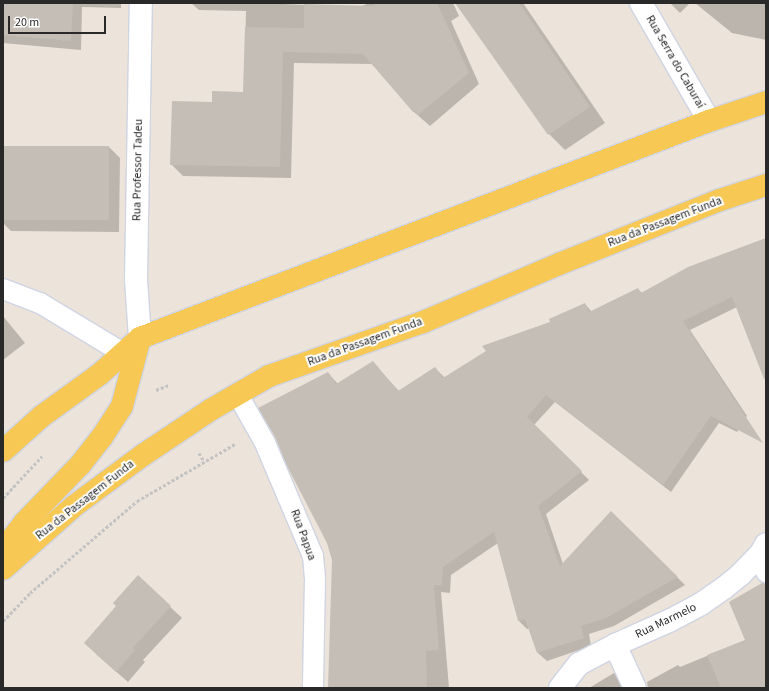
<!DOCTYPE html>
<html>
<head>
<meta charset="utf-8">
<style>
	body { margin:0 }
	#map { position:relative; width:769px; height:691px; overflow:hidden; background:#ece3da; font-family:"Source Sans 3",sans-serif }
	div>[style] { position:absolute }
	.shadow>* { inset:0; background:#0003 }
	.building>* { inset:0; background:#c4beb6; transform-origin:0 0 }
	.path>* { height:2.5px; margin-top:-1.25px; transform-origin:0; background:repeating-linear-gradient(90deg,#c3c3c3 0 3px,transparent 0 5px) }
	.roads { filter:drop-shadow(1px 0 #cfd4e3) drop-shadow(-1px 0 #cfd4e3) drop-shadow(0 1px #cfd4e3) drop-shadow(0 -1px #cfd4e3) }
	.lane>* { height:20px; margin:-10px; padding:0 10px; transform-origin:10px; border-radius:10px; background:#fff }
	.street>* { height:22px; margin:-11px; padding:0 11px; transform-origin:11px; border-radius:11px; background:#fff }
	.secondary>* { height:22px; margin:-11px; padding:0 11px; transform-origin:11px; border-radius:11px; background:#fff }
	.primary>* { height:22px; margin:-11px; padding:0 11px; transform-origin:11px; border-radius:11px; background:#f7c854 }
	span { translate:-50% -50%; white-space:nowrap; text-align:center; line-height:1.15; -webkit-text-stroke:4px #fff; paint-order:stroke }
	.street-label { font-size:12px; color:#292929 }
	.frame { position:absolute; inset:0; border:4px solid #292929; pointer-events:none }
	.scale { position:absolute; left:8px; top:16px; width:98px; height:18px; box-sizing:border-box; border:2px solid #292929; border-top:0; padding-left:5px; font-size:12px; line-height:14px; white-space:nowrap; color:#292929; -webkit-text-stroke:3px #fff; paint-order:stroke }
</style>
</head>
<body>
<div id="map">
	<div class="shadow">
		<div style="clip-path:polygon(3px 3px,121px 3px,121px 8px,82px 7px,81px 50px,3px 43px)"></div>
		<div style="clip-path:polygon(191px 3px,284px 3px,284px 4px,360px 7px,369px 3px,453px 3px,459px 16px,451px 21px,479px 84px,430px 126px,414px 112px,373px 64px,294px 63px,291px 178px,183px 176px,171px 164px,213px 103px,244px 93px,246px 11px,199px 10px)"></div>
		<div style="clip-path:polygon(475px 3px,523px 3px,605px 123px,565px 150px,549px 134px,460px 9px)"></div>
		<div style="clip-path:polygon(670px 3px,690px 3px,680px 13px)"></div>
		<div style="clip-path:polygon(695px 3px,766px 3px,766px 40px,732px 33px)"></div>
		<div style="clip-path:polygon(3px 147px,109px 147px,120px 158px,119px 232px,11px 231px,3px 223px)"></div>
		<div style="clip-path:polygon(766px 239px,766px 364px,737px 307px,690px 330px,747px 416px,737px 432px,719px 423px,671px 492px,555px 402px,534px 425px,589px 480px,546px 514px,563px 564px,611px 512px,685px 585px,614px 626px,589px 634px,591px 646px,547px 661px,538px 653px,530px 628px,527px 629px,519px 621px,498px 543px,451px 575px,450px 593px,441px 592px,449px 688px,329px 688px,333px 560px,328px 373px,338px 384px,373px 363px,399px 391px,435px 368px,445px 378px,585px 304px,592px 312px,638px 289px,642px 293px)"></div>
		<div style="clip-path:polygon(3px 316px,25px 343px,3px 360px)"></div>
		<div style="clip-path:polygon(138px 577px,182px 618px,143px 660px,145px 662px,128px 682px,96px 654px,117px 606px)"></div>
		<div style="clip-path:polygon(766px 584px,766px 688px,648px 688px,647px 682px,678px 665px,680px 667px,746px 640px)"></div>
		<div style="clip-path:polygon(614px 673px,625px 688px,589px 688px)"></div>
	</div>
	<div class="building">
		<div style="clip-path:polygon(3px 3px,73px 3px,71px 41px,3px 35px)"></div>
		<div style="clip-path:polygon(374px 3px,437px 3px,469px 73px,418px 115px,415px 111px,413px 112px,363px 54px,283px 52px,280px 167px,170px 165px,172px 101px,212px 102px,212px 91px,243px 92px,245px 27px,304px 28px,304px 4px,375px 6px)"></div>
		<div style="clip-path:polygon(455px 3px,519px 3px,590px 107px,548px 135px)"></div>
		<div style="left:3px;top:146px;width:106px;height:74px"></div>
		<div style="clip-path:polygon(766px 238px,766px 378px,764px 379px,732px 297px,683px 321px,763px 443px,711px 416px,663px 485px,546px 395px,527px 417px,582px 471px,538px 506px,560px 566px,611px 511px,678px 577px,606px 618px,581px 626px,584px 638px,537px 653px,525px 619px,518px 621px,494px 532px,443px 567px,442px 585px,434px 585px,439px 650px,426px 651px,427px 688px,328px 688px,332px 560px,327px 543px,287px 466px,275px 437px,258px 408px,328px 372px,336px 384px,373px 361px,398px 391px,435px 367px,443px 378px,486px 351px,482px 346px,550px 322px,549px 319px,585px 303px,589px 312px,638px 288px,641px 293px,688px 267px)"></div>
		<div style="clip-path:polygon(138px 575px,171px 606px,133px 648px,135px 650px,116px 672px,84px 643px,116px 606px,113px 603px)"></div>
		<div style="clip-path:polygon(762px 583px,766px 583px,766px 688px,721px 688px,707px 655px,745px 640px,729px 602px)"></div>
	</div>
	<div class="path">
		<div style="left:156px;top:390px;width:14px;rotate:-21deg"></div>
		<div style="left:199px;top:453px;width:9px;rotate:58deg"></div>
		<div style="left:3px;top:498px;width:57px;rotate:-47.1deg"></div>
		<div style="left:3px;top:621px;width:39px;rotate:-46deg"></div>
		<div style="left:30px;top:593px;width:141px;rotate:-40.7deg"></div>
		<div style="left:137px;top:501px;width:113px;rotate:-30.2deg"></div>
	</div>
	<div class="roads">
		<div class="lane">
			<div style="left:3px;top:289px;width:40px;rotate:21deg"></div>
			<div style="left:40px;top:303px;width:97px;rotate:31.1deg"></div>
			<div style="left:238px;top:395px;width:55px;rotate:60.6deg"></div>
			<div style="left:265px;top:443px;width:123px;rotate:67deg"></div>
			<div style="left:313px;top:556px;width:23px;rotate:85deg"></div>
			<div style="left:315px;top:579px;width:109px;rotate:91.1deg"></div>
			<div style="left:761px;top:553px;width:20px;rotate:75deg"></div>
		</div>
		<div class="street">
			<div style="left:140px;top:338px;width:59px;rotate:-93.9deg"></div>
			<div style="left:136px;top:279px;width:276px;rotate:-89deg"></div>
			<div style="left:615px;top:645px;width:47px;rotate:65.1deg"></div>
			<div style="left:560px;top:688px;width:31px;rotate:-52deg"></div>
			<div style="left:579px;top:664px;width:41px;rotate:-27.8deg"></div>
			<div style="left:615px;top:645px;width:61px;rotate:-24.1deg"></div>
			<div style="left:671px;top:620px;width:34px;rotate:-28deg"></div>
			<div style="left:701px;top:604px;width:28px;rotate:-35deg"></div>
			<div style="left:724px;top:588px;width:21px;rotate:-39deg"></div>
			<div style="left:740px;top:575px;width:30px;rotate:-46deg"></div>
			<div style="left:761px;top:553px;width:10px;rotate:-61deg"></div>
		</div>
		<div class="secondary">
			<div style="left:641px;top:3px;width:136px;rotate:60deg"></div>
		</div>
		<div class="primary">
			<div style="left:3px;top:451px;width:52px;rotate:-41.9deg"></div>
			<div style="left:42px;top:416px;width:72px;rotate:-35.9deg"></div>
			<div style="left:100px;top:374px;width:54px;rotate:-42deg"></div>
			<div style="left:140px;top:338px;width:609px;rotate:-20.88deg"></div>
			<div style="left:709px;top:121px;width:60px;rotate:-18.4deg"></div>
			<div style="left:3px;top:550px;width:34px;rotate:-52deg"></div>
			<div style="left:24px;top:523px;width:81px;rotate:-46deg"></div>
			<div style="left:80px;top:465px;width:36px;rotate:-52deg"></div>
			<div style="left:102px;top:437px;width:37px;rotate:-57deg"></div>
			<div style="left:122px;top:406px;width:70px;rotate:-75.2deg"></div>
			<div style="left:3px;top:569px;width:95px;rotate:-41.6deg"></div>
			<div style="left:74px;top:506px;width:86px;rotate:-36.5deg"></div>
			<div style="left:143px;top:455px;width:83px;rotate:-33.7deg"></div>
			<div style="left:212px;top:409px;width:66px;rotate:-30.1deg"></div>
			<div style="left:269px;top:376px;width:163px;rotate:-19.3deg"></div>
			<div style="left:423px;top:322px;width:148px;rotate:-23.1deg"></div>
			<div style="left:559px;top:264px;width:173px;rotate:-21.7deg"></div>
			<div style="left:720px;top:200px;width:48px;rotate:-18.1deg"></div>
		</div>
	</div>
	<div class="street-label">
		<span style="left:675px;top:62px;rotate:60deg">Rua Serra do Caburaí</span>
		<span style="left:138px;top:170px;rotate:-89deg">Rua Professor Tadeu</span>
		<span style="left:665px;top:222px;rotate:-21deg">Rua da Passagem Funda</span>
		<span style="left:365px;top:342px;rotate:-20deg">Rua da Passagem Funda</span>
		<span style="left:85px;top:500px;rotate:-38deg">Rua da Passagem Funda</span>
		<span style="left:303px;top:535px;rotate:70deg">Rua Papua</span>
		<span style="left:666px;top:621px;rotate:-26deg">Rua Marmelo</span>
	</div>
	<div class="frame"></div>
	<div class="scale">20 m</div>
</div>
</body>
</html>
